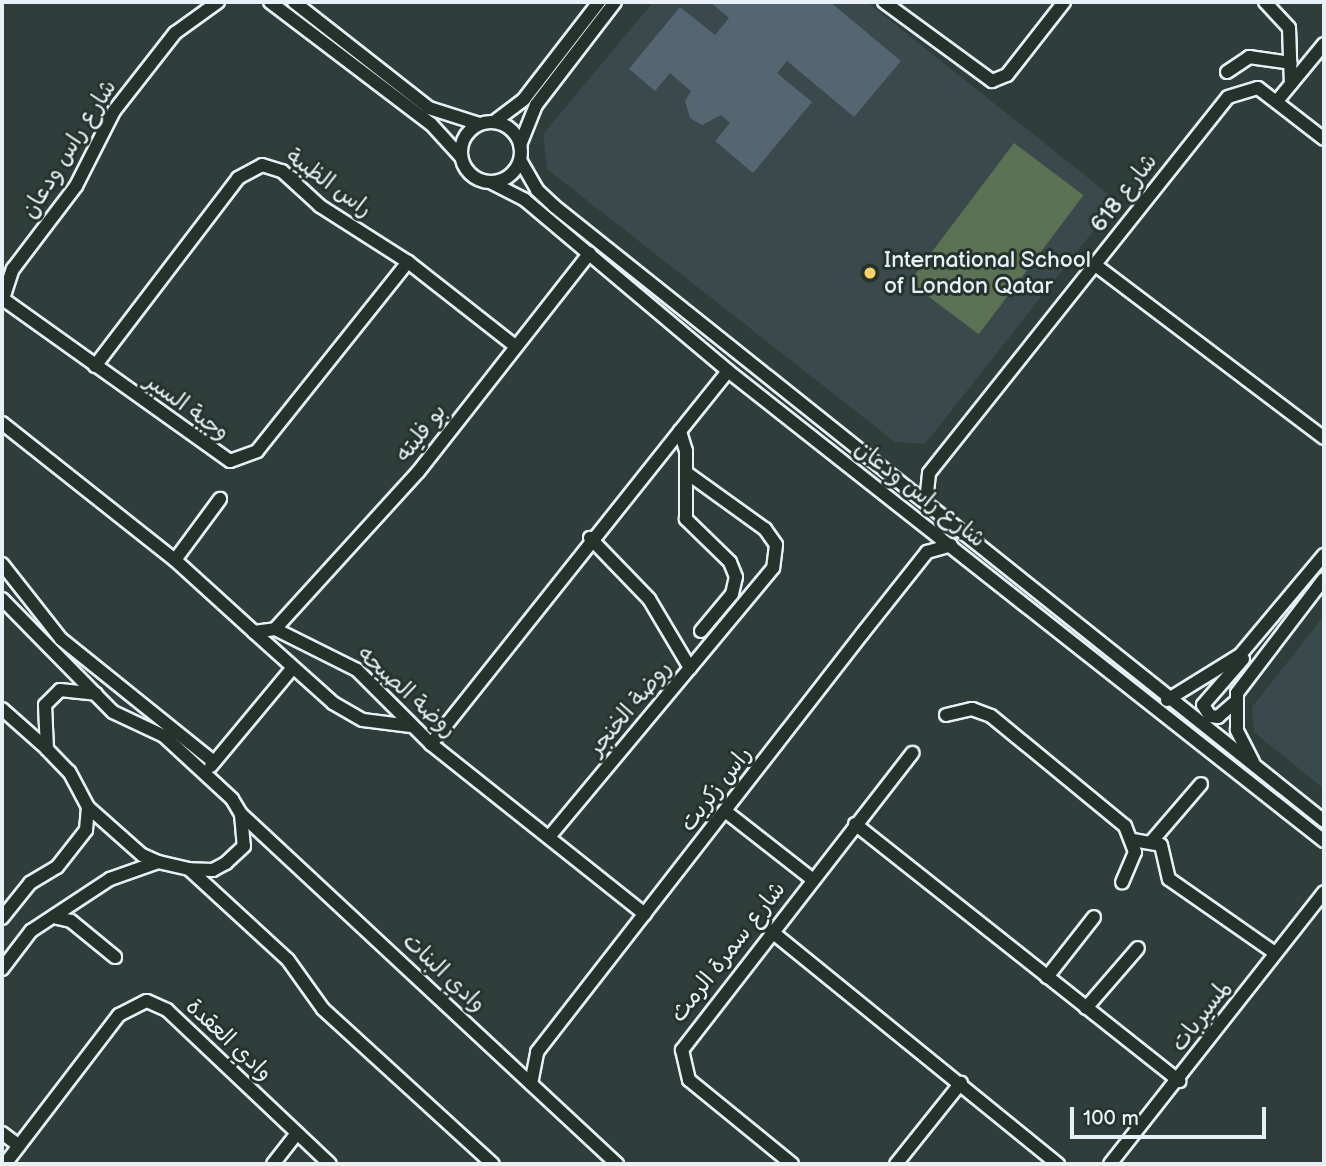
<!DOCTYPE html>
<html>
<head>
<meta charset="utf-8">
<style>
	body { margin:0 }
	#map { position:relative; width:1326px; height:1166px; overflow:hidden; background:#2f3d3b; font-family:"Balsamiq Sans","Playpen Sans Arabic",sans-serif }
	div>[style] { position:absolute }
	.built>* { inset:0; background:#3a494c }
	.green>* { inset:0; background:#5c7255; transform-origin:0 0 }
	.building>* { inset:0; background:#556672 }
	.roads { filter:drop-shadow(2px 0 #e8f1f8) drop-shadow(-2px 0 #e8f1f8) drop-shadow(0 2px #e8f1f8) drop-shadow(0 -2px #e8f1f8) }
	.minor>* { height:12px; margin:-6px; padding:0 6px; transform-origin:6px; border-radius:6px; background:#26332d }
	.minor>.ring { margin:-6px; padding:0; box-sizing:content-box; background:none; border:12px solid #26332d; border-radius:50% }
	.dots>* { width:19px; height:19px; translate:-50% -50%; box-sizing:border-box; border:4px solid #26332d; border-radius:50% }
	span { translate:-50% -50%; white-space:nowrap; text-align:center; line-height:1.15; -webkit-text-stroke:6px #26332d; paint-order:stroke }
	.street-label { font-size:23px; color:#e8f1f8 }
	.poi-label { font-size:23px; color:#e8f1f8 }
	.left { translate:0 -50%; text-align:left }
	.frame { position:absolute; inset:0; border:4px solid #e8f1f8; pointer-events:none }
	.scale { position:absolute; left:1070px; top:1107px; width:196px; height:32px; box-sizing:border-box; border:4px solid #e8f1f8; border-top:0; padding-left:9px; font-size:21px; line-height:24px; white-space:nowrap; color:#e8f1f8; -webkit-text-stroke:5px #26332d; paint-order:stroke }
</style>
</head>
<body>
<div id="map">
	<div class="built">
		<div style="clip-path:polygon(653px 2px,867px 2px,1117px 201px,925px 444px,895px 442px,547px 169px,543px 134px)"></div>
		<div style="clip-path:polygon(1324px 616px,1324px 789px,1254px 732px,1252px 707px)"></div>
	</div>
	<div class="green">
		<div style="left:1014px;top:143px;width:87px;height:174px;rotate:37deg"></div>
	</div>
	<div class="building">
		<div style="clip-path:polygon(710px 2px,830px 2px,901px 61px,854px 117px,787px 61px,777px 73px,812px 102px,753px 173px,715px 141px,730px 123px,721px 115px,702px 125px,690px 118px,685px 101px,691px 91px,670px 73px,655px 91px,629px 69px,680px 7px,715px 35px,729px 18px)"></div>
	</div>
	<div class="roads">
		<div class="minor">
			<div style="left:270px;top:2px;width:202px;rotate:37.2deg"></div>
			<div style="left:431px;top:124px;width:45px;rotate:47.7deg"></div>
			<div style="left:294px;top:2px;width:172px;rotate:38.1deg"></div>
			<div style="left:429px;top:108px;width:52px;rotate:17.7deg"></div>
			<div style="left:884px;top:2px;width:134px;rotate:36.2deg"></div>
			<div style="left:992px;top:81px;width:16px;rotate:-22deg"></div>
			<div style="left:1007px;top:75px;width:93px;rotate:-52deg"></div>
			<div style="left:1265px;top:2px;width:35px;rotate:47deg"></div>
			<div style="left:1289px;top:28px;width:56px;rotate:88deg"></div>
			<div style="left:1227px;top:72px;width:27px;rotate:-34deg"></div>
			<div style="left:1249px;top:57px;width:42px;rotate:8.1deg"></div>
			<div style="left:1277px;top:101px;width:74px;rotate:-50.5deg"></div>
			<div class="ring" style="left:461px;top:122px;width:48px;height:48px"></div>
			<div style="left:494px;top:122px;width:38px;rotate:-37deg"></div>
			<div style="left:524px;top:99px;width:123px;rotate:-52.3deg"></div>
			<div style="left:520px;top:145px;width:43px;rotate:-68.2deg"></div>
			<div style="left:536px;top:105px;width:130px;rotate:-52.5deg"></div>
			<div style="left:520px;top:160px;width:34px;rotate:60deg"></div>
			<div style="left:537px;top:190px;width:23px;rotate:43deg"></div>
			<div style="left:554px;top:206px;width:985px;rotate:38.61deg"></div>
			<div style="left:490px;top:182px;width:39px;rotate:27deg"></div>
			<div style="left:525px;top:200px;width:265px;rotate:40.1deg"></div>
			<div style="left:728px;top:371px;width:759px;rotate:38.26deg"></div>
			<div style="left:1094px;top:264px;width:288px;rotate:37.1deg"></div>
			<div style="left:3px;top:299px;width:279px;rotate:35.5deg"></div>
			<div style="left:230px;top:461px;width:29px;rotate:-20deg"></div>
			<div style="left:257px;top:451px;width:242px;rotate:-51.4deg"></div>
			<div style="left:2px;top:302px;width:35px;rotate:-72deg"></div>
			<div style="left:13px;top:269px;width:104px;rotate:-52.8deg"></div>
			<div style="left:76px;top:186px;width:84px;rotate:-63.1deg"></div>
			<div style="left:114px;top:111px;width:99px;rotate:-52deg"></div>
			<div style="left:175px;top:33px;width:53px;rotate:-35.8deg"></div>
			<div style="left:95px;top:366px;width:236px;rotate:-52.7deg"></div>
			<div style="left:238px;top:178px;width:27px;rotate:-28deg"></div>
			<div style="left:262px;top:165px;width:21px;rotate:17deg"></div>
			<div style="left:282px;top:171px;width:52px;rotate:42.6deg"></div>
			<div style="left:320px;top:206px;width:104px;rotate:32.5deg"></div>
			<div style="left:408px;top:262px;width:136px;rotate:38.1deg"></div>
			<div style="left:2px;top:423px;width:221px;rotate:38.4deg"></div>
			<div style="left:175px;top:560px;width:107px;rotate:42.3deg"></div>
			<div style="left:254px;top:632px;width:21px;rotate:-8deg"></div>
			<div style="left:275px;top:629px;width:92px;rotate:26.6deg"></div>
			<div style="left:357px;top:670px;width:105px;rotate:45deg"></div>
			<div style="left:431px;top:744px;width:273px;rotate:38.5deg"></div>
			<div style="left:687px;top:473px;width:96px;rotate:35.7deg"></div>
			<div style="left:765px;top:529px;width:19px;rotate:55deg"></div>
			<div style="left:776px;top:545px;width:23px;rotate:97deg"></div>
			<div style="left:773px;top:568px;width:130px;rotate:129.7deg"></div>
			<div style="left:926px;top:502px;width:29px;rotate:-84deg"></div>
			<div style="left:929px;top:473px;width:480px;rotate:-51.5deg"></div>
			<div style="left:1228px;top:97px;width:31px;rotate:-17deg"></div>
			<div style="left:1258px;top:88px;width:83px;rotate:37.7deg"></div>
			<div style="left:175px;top:560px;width:76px;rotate:-53.6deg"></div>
			<div style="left:2px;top:564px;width:95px;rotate:51.8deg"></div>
			<div style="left:61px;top:639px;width:196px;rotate:38.8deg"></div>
			<div style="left:2px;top:599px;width:158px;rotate:45.5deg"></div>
			<div style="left:113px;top:712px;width:56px;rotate:25.2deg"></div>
			<div style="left:164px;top:736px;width:93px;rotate:42.8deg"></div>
			<div style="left:232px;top:799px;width:17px;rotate:59deg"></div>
			<div style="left:241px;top:814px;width:32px;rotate:85deg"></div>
			<div style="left:244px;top:846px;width:25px;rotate:137deg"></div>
			<div style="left:226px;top:863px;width:15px;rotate:152deg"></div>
			<div style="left:213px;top:870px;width:24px;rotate:-178deg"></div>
			<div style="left:189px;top:869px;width:32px;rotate:-167deg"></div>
			<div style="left:158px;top:862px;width:17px;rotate:-156deg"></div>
			<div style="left:142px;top:855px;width:72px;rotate:-138.4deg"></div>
			<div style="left:88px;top:807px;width:40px;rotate:-118deg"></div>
			<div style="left:69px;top:772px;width:32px;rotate:-134deg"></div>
			<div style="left:47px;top:749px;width:44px;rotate:-92.6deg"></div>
			<div style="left:45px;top:705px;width:21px;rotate:-45deg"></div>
			<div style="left:60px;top:690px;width:36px;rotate:6deg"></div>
			<div style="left:275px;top:629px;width:212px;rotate:-47.7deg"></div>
			<div style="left:418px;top:472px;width:278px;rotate:-51.9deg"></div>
			<div style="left:701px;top:631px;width:48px;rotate:-50deg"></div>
			<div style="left:732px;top:594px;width:17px;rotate:-77deg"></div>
			<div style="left:736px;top:577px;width:16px;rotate:-112deg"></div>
			<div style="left:730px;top:562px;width:62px;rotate:-135.7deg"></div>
			<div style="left:686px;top:519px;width:68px;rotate:-90deg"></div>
			<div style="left:686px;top:451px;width:21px;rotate:-107deg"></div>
			<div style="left:680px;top:431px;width:77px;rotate:-51.3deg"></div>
			<div style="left:254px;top:632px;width:106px;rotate:41.9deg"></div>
			<div style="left:333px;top:703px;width:34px;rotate:30deg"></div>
			<div style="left:363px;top:720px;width:48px;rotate:7.1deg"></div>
			<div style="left:1167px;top:700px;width:86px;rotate:-31.7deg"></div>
			<div style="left:1240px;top:655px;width:131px;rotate:-50deg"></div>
			<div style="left:1234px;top:703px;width:21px;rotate:139deg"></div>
			<div style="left:1218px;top:717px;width:8px;rotate:-173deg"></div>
			<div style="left:1210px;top:716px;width:13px;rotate:-122deg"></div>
			<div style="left:1203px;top:705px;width:61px;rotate:-49deg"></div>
			<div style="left:2px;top:709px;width:60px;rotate:41.6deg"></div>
			<div style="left:946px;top:715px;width:27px;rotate:-13deg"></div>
			<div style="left:972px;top:709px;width:20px;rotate:20deg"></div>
			<div style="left:991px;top:716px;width:173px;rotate:39.4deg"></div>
			<div style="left:1125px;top:826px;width:28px;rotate:69deg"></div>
			<div style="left:1135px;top:852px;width:33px;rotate:113deg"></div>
			<div style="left:431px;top:744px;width:400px;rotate:-51.5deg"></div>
			<div style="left:1253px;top:762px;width:36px;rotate:-117deg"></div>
			<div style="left:1237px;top:730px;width:37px;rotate:-90deg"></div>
			<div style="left:1237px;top:693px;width:143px;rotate:-52.7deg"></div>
			<div style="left:211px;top:766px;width:125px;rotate:-50.2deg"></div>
			<div style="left:725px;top:811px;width:110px;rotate:38deg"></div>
			<div style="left:241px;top:814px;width:514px;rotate:42.95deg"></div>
			<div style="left:855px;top:824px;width:414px;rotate:38.4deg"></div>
			<div style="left:549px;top:837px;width:220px;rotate:-50.2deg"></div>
			<div style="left:690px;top:668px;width:80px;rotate:-120.7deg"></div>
			<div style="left:649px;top:599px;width:85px;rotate:-134deg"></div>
			<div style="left:1133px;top:840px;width:28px;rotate:10deg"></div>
			<div style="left:1161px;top:845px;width:35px;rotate:77deg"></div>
			<div style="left:1169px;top:879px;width:129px;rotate:34.9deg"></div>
			<div style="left:1152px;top:841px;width:75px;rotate:-49.3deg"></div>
			<div style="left:189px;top:869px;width:134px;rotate:42.6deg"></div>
			<div style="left:288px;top:960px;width:60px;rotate:54.5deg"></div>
			<div style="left:323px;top:1009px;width:230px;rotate:42.4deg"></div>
			<div style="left:2px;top:918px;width:45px;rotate:-51.3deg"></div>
			<div style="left:30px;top:883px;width:31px;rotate:-31deg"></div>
			<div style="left:57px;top:867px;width:47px;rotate:-51.9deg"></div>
			<div style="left:86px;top:830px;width:23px;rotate:-85deg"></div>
			<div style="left:57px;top:918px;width:14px;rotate:12deg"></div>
			<div style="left:71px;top:921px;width:57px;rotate:39.3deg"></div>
			<div style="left:771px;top:931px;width:370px;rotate:39.1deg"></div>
			<div style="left:2px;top:969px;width:48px;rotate:-52.7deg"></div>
			<div style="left:31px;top:931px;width:95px;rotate:-33.4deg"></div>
			<div style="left:110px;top:879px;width:51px;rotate:-19.5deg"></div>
			<div style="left:1047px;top:977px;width:76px;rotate:-51.9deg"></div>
			<div style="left:1086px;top:1008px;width:79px;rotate:-49.1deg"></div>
			<div style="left:531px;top:1084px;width:33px;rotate:-79deg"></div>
			<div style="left:537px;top:1052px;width:529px;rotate:-52.13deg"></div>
			<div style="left:862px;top:634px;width:105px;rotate:-51.6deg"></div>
			<div style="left:927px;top:552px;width:25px;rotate:-16deg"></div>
			<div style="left:2px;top:1133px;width:21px;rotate:37deg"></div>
			<div style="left:5px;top:1164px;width:188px;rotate:-52.6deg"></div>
			<div style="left:119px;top:1015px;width:31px;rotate:-27deg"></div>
			<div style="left:147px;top:1001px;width:22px;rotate:24deg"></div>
			<div style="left:167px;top:1010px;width:224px;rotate:43.4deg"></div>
			<div style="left:273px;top:1164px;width:39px;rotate:-52deg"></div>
			<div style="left:792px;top:1164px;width:133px;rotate:-140.8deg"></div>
			<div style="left:689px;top:1080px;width:31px;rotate:-103deg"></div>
			<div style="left:682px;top:1050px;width:376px;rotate:-52.2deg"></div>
			<div style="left:896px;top:1164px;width:104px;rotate:-51.3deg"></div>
			<div style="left:1110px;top:1164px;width:346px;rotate:-51.8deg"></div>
		</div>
	</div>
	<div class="dots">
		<div style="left:870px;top:273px;background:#ffd166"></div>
	</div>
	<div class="street-label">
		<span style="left:69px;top:149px;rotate:-58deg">شارع راس ودعان</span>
		<span style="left:329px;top:183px;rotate:36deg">راس الظبية</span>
		<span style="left:1124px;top:193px;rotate:-52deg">شارع 618</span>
		<span style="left:187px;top:407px;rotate:36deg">وجبة السبر</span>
		<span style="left:421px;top:433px;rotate:-52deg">بو فليته</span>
		<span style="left:920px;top:494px;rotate:38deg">شارع راس ودعان</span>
		<span style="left:407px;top:692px;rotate:42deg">روضة الصيحه</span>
		<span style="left:630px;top:708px;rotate:-50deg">روضة الخنجر</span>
		<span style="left:716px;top:789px;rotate:-52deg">راس زكريت</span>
		<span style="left:728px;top:952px;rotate:-52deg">شارع سمرة الرمث</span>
		<span style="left:444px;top:973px;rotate:43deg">وادي البنات</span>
		<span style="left:1201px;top:1016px;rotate:-53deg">لمسيربات</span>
		<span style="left:229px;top:1040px;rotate:43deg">وادي العقدة</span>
	</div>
	<div class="poi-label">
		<span class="left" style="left:884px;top:273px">International School<br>of London Qatar</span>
	</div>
	<div class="frame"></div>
	<div class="scale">100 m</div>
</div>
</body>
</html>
